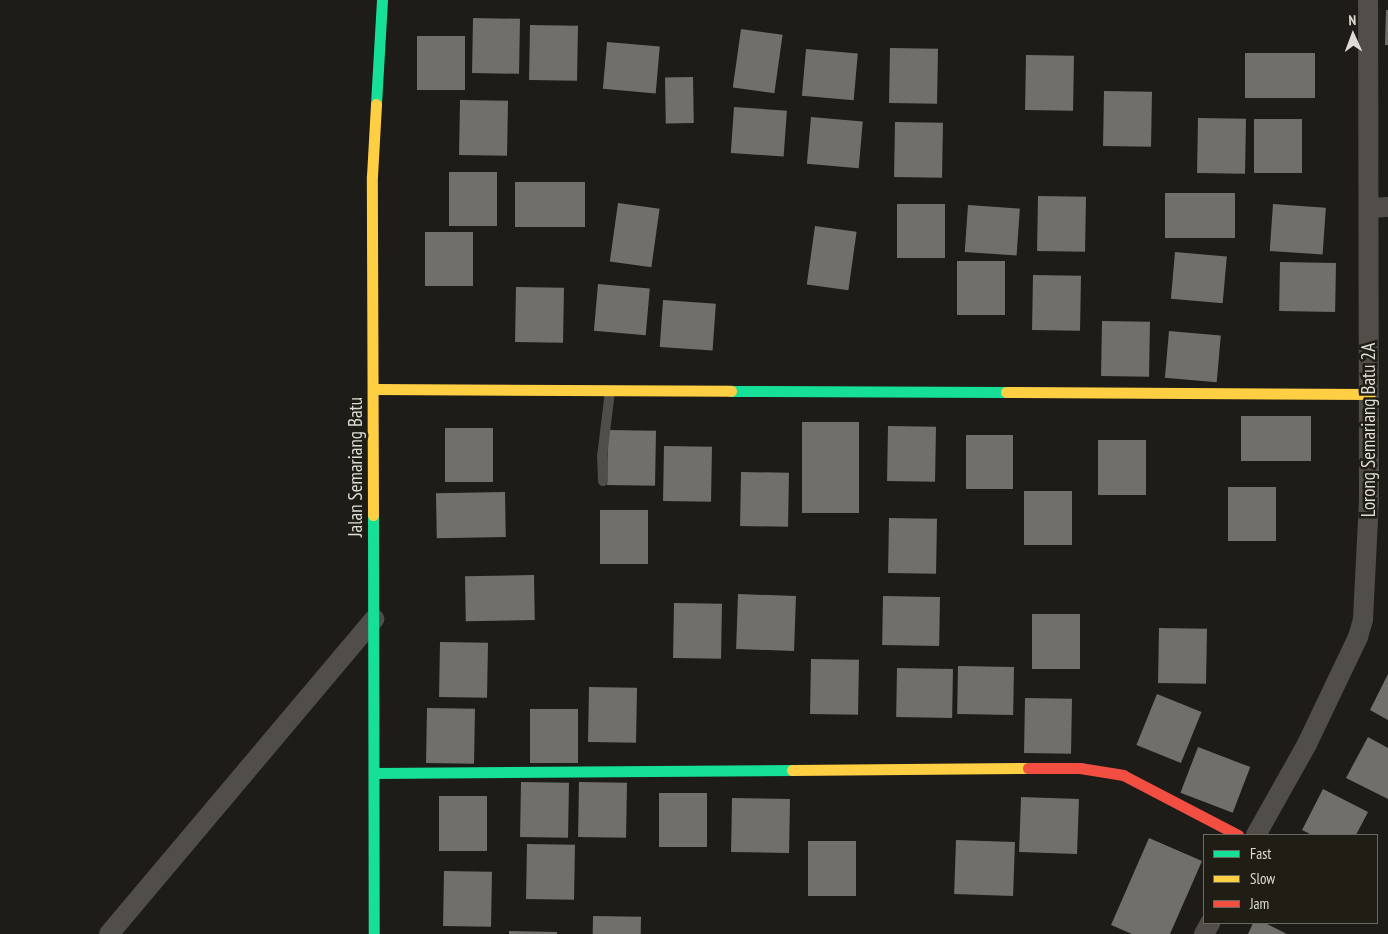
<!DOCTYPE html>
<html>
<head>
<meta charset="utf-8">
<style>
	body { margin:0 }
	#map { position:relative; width:1388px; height:934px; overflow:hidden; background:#1d1c18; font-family:"PT Sans Narrow",sans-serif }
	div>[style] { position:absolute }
	.building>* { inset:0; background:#706f6b; transform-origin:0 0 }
	.lane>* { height:10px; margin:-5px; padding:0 5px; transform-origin:5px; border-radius:5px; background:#514e4a }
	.street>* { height:20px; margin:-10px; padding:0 10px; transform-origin:10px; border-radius:10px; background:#514e4a }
	.fast>* { height:11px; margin:-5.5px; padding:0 5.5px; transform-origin:5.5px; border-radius:5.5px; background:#16e098 }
	.slow>* { height:11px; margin:-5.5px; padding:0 5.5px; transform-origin:5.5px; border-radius:5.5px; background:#ffcf43 }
	.jam>* { height:11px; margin:-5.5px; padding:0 5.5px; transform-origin:5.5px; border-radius:5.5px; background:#f24e42 }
	span { translate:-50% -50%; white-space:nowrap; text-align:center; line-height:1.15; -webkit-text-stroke:5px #201d15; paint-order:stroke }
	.street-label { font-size:19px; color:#dedcd7 }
	.legend { position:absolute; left:1203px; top:834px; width:175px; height:90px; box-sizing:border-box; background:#201d15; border:1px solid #6c6963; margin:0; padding:6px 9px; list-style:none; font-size:15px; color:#dedcd7 }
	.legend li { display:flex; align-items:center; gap:10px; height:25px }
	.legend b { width:25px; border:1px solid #6c6963 }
	.north { position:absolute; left:1328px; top:10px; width:50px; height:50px; -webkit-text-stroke:4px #201d15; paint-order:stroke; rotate:358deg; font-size:14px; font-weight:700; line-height:20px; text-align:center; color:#dedcd7 }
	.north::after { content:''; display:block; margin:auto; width:18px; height:22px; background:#dedcd7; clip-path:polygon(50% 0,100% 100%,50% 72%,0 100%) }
</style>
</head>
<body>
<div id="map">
	<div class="building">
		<div style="clip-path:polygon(1386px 10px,1388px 10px,1388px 45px,1385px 45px)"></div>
		<div style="left:473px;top:18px;width:47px;height:55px;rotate:1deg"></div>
		<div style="left:530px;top:25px;width:48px;height:55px;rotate:1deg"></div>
		<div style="left:741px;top:29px;width:42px;height:59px;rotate:8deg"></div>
		<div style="left:417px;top:36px;width:48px;height:54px"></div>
		<div style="left:607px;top:42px;width:53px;height:47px;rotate:5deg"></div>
		<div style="left:890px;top:48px;width:48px;height:55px;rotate:1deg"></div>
		<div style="left:806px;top:49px;width:52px;height:47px;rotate:5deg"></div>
		<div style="left:1315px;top:53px;width:45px;height:70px;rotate:90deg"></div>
		<div style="left:1026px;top:55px;width:48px;height:55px;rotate:1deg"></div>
		<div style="left:693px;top:77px;width:46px;height:28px;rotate:89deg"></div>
		<div style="left:1104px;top:91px;width:48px;height:55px;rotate:1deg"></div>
		<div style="left:460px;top:100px;width:48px;height:55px;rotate:1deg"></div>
		<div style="left:734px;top:107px;width:53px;height:46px;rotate:4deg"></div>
		<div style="left:811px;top:117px;width:52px;height:47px;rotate:5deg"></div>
		<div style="left:1198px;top:118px;width:48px;height:55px;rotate:1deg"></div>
		<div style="left:1254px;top:119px;width:48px;height:54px"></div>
		<div style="left:895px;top:122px;width:48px;height:55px;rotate:1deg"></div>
		<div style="left:449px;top:172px;width:48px;height:54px"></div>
		<div style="left:515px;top:182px;width:70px;height:45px"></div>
		<div style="left:1165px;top:193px;width:70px;height:45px"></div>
		<div style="left:1038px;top:196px;width:48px;height:55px;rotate:1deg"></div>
		<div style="left:618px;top:203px;width:42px;height:59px;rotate:8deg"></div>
		<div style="left:897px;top:204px;width:48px;height:54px"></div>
		<div style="left:1273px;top:204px;width:53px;height:47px;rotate:4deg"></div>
		<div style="left:968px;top:205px;width:52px;height:47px;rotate:4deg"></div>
		<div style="left:815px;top:226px;width:42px;height:59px;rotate:8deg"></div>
		<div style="left:425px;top:232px;width:48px;height:54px"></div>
		<div style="left:1175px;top:252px;width:52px;height:47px;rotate:5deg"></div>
		<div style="left:957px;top:261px;width:48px;height:54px"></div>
		<div style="left:1280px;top:262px;width:56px;height:49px;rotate:1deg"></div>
		<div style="left:1033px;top:275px;width:48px;height:55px;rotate:1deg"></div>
		<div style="left:598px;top:284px;width:52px;height:47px;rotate:5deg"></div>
		<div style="left:516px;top:287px;width:48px;height:55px;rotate:1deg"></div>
		<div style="left:663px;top:300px;width:53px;height:47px;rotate:4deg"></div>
		<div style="left:1102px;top:321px;width:48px;height:55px;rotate:1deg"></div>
		<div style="left:1169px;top:331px;width:52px;height:47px;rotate:5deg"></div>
		<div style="left:1241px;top:416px;width:70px;height:45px"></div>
		<div style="left:802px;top:422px;width:57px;height:91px"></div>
		<div style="left:888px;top:426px;width:48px;height:55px;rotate:1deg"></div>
		<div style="left:445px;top:428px;width:48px;height:54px"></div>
		<div style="left:608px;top:430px;width:48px;height:55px;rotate:1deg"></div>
		<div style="left:966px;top:435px;width:47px;height:54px"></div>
		<div style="left:1098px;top:440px;width:48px;height:55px"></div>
		<div style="left:664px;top:446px;width:48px;height:55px;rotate:1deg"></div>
		<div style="left:741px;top:472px;width:48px;height:54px;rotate:1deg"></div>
		<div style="left:1228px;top:487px;width:48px;height:54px"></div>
		<div style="left:1024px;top:491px;width:48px;height:54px"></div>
		<div style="left:505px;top:492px;width:45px;height:69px;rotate:89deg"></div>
		<div style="left:600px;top:510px;width:48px;height:54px"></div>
		<div style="left:889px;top:518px;width:48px;height:55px;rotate:1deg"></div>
		<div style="left:534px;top:575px;width:45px;height:69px;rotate:89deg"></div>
		<div style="left:738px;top:594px;width:58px;height:55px;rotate:2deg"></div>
		<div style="left:883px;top:596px;width:57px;height:49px;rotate:1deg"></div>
		<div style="left:674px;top:603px;width:48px;height:55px;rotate:1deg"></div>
		<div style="left:1032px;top:614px;width:48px;height:55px"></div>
		<div style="left:1159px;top:628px;width:48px;height:55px;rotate:1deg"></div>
		<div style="left:440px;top:642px;width:48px;height:55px;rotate:1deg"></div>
		<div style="left:811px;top:659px;width:48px;height:55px;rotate:1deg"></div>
		<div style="left:958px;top:666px;width:56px;height:48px;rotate:1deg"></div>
		<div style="left:897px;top:668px;width:56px;height:49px;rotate:1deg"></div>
		<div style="clip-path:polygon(1388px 674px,1388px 720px,1370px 710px)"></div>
		<div style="left:589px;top:687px;width:48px;height:55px;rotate:1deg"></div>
		<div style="left:1157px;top:694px;width:48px;height:55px;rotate:22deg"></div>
		<div style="left:1025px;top:698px;width:47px;height:55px;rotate:1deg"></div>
		<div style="left:427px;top:708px;width:48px;height:55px;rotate:1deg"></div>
		<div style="left:530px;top:709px;width:48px;height:54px"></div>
		<div style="clip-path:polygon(1368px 737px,1388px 748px,1388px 799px,1346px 778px)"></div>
		<div style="left:1198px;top:747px;width:56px;height:49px;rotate:21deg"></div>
		<div style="left:521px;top:782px;width:48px;height:55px;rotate:1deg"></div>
		<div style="left:579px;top:782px;width:48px;height:55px;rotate:1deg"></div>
		<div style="clip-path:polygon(1323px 789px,1368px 812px,1356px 835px,1312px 835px,1302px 830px)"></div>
		<div style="left:659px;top:793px;width:48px;height:54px"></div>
		<div style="left:439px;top:796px;width:48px;height:55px"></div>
		<div style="left:1021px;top:797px;width:58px;height:55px;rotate:2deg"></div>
		<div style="left:732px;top:798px;width:58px;height:54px;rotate:1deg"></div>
		<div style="clip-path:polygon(1149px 838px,1202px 861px,1170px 934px,1132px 934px,1111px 925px)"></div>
		<div style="left:956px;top:840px;width:59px;height:54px;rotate:2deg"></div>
		<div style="left:808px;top:841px;width:48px;height:55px"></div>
		<div style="left:527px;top:844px;width:48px;height:55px;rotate:1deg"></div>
		<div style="left:444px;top:871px;width:48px;height:55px;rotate:1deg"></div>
		<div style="left:593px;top:916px;width:48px;height:18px;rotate:1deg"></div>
		<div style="clip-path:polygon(1253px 923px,1265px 923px,1287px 934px,1248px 934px)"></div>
		<div style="clip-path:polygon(509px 931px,557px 932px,557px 934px,509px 934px)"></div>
	</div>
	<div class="lane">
		<div style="left:603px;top:481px;width:24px;rotate:-92deg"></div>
		<div style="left:602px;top:457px;width:66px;rotate:-83.1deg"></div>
	</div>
	<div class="street">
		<div style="left:1369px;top:208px;width:19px;rotate:-3deg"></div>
		<div style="left:1256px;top:835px;width:104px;rotate:-60.7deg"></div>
		<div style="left:1307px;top:744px;width:119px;rotate:-64.5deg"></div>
		<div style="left:1358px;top:637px;width:19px;rotate:-74deg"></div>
		<div style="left:1363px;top:619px;width:119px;rotate:-87.1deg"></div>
		<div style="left:1369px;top:500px;width:500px;rotate:-90.11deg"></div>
		<div style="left:109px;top:934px;width:412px;rotate:-49.9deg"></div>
		<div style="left:1204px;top:934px;width:13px;rotate:-61deg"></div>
	</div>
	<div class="fast">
		<div style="left:376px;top:104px;width:104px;rotate:-86.7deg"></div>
		<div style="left:731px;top:391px;width:275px;rotate:0.2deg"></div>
		<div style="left:373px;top:515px;width:419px;rotate:89.9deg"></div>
		<div style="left:374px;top:773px;width:418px;rotate:-0.4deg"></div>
	</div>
	<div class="slow">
		<div style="left:374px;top:389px;width:357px;rotate:0.3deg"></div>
		<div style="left:1006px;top:392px;width:364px;rotate:0.3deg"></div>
		<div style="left:373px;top:515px;width:339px;rotate:-90.2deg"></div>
		<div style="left:372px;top:176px;width:72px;rotate:-86.8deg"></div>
		<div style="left:792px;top:770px;width:236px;rotate:-0.5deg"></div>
	</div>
	<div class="jam">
		<div style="left:1028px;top:768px;width:52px"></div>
		<div style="left:1080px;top:768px;width:44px;rotate:9.2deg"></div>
		<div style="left:1123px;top:775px;width:130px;rotate:27.6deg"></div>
	</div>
	<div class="street-label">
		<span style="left:1369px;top:430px;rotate:-90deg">Lorong Semariang Batu 2A</span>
		<span style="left:356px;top:467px;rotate:-90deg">Jalan Semariang Batu</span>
	</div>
	<ul class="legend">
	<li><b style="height:6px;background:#16e098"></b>Fast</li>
	<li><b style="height:6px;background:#ffcf43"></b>Slow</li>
	<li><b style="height:6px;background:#f24e42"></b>Jam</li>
	</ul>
	<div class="north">N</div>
</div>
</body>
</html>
